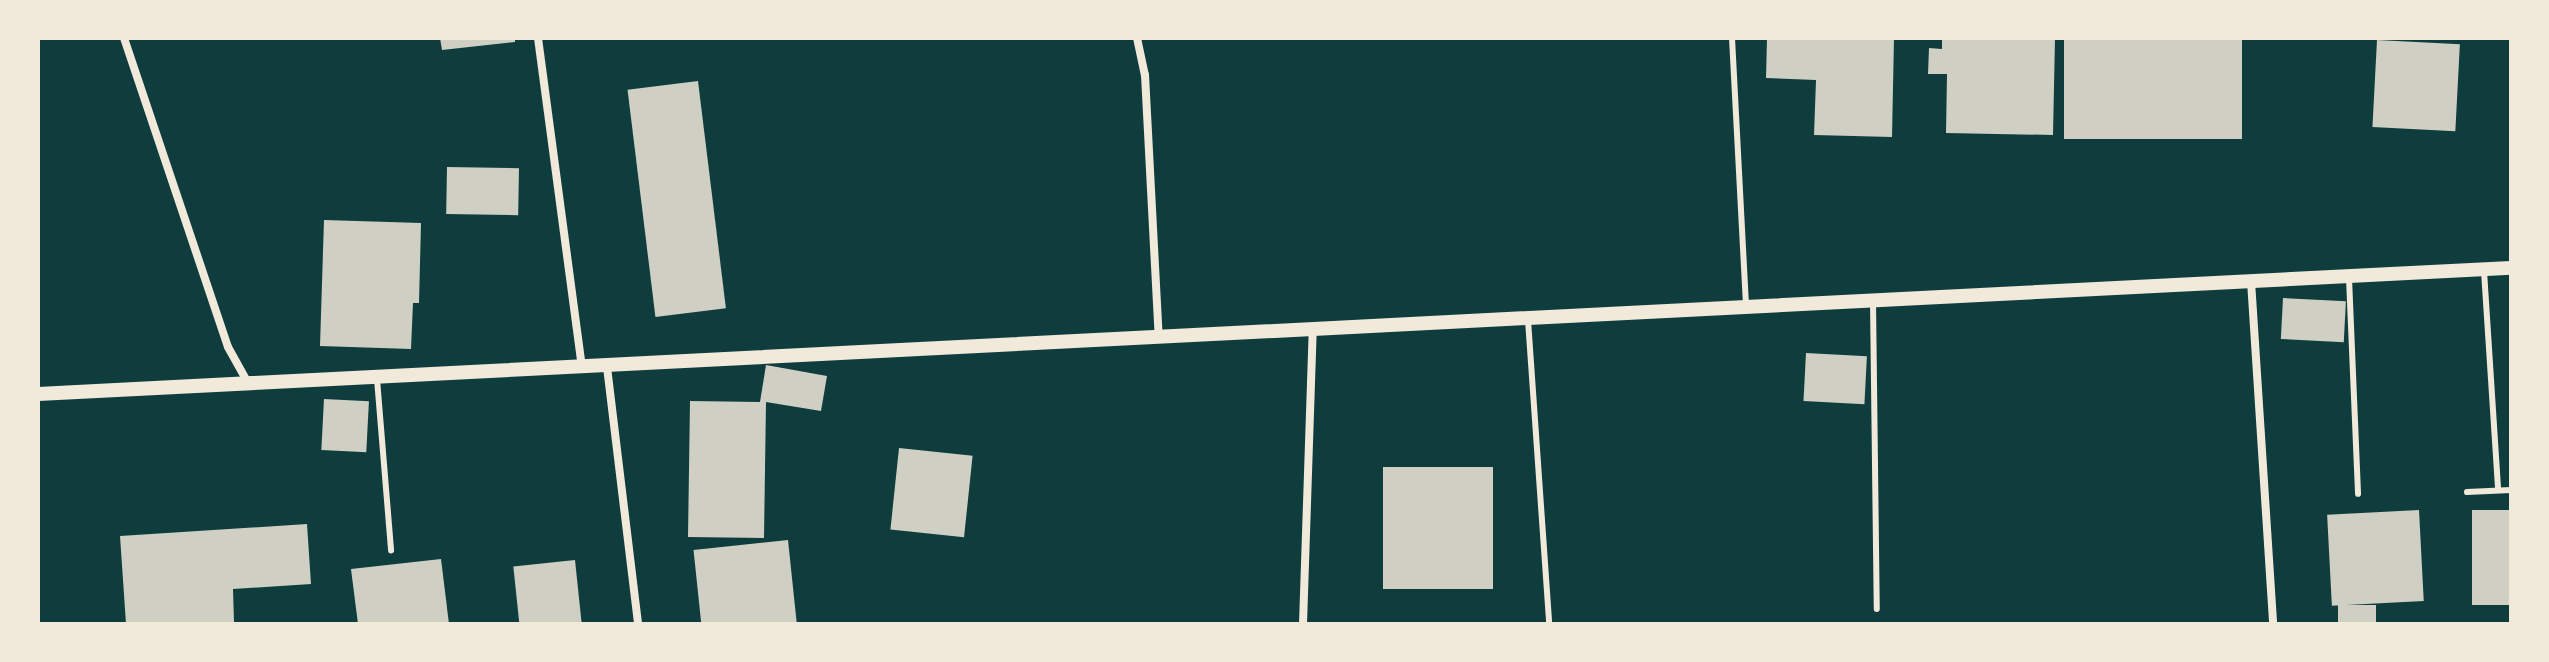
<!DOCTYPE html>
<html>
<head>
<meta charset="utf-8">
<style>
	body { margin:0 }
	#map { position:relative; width:2549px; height:662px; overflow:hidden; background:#0f3d3e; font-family:"Zilla Slab",serif }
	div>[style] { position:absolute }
	.building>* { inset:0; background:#cfcfc3; transform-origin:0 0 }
	.service>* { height:6px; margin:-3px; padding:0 3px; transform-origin:3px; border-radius:3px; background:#f1e9da }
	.minor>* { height:8px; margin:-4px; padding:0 4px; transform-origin:4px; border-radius:4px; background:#f1e9da }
	.tertiary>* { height:14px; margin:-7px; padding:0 7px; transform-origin:7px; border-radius:7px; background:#f1e9da }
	span { translate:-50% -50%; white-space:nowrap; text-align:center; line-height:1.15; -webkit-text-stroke:6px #f1e9da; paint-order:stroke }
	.frame { position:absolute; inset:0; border:40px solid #f1e9da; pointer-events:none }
</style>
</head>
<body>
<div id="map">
	<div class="building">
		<div style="clip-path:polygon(440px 38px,515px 38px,515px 42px,442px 50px)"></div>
		<div style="clip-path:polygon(1767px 38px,1894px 38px,1892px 137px,1814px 135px,1816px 80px,1766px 78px)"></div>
		<div style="clip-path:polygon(1942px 38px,2055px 38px,2053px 135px,1946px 133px,1947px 74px,1928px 74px,1929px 48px,1942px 49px)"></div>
		<div style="left:2064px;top:38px;width:178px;height:101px"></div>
		<div style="left:2377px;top:40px;width:83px;height:87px;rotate:3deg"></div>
		<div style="left:698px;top:81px;width:229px;height:71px;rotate:83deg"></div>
		<div style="left:447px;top:167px;width:72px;height:47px;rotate:1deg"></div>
		<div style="clip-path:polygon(324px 220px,421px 223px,419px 303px,413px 303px,411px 349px,320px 346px)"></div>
		<div style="left:2283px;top:298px;width:63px;height:41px;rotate:3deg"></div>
		<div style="left:1806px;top:353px;width:61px;height:48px;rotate:3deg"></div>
		<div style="clip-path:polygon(766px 365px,827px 376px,821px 411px,766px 402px,764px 538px,688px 537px,690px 401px,760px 402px)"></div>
		<div style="left:324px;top:399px;width:45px;height:51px;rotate:3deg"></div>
		<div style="left:899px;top:448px;width:74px;height:82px;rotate:6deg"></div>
		<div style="left:1383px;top:467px;width:110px;height:122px"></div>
		<div style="left:2419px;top:510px;width:91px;height:92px;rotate:87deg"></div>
		<div style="left:2511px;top:510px;width:95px;height:39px;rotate:90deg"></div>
		<div style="clip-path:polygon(307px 524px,311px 584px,233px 589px,234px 622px,126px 624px,120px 536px)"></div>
		<div style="left:788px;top:540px;width:84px;height:95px;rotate:84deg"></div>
		<div style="clip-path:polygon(441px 559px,449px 624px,358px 624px,351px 569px)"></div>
		<div style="left:575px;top:560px;width:64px;height:62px;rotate:84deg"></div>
		<div style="left:2376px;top:605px;width:19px;height:38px;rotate:90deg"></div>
	</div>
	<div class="service">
		<div style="left:1732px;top:38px;width:268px;rotate:87deg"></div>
		<div style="left:2484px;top:271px;width:219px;rotate:86.3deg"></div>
		<div style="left:2349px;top:278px;width:216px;rotate:87.6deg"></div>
		<div style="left:1873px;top:301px;width:308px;rotate:89.3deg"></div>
		<div style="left:1528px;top:320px;width:305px;rotate:86deg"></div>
		<div style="left:377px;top:379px;width:172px;rotate:85.3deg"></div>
		<div style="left:2467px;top:492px;width:44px;rotate:-2.6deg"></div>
	</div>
	<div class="minor">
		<div style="left:124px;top:38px;width:326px;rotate:71.4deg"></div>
		<div style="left:228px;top:347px;width:41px;rotate:60.9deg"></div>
		<div style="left:538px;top:38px;width:333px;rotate:82.4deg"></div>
		<div style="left:1137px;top:38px;width:38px;rotate:78deg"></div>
		<div style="left:1145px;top:75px;width:263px;rotate:87deg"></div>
		<div style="left:2251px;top:281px;width:344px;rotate:86.3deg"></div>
		<div style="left:607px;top:367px;width:259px;rotate:83.1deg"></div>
		<div style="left:1303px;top:624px;width:294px;rotate:-88.1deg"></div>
	</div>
	<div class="tertiary">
		<div style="left:38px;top:394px;width:2476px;rotate:-2.92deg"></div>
	</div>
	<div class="frame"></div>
</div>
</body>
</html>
